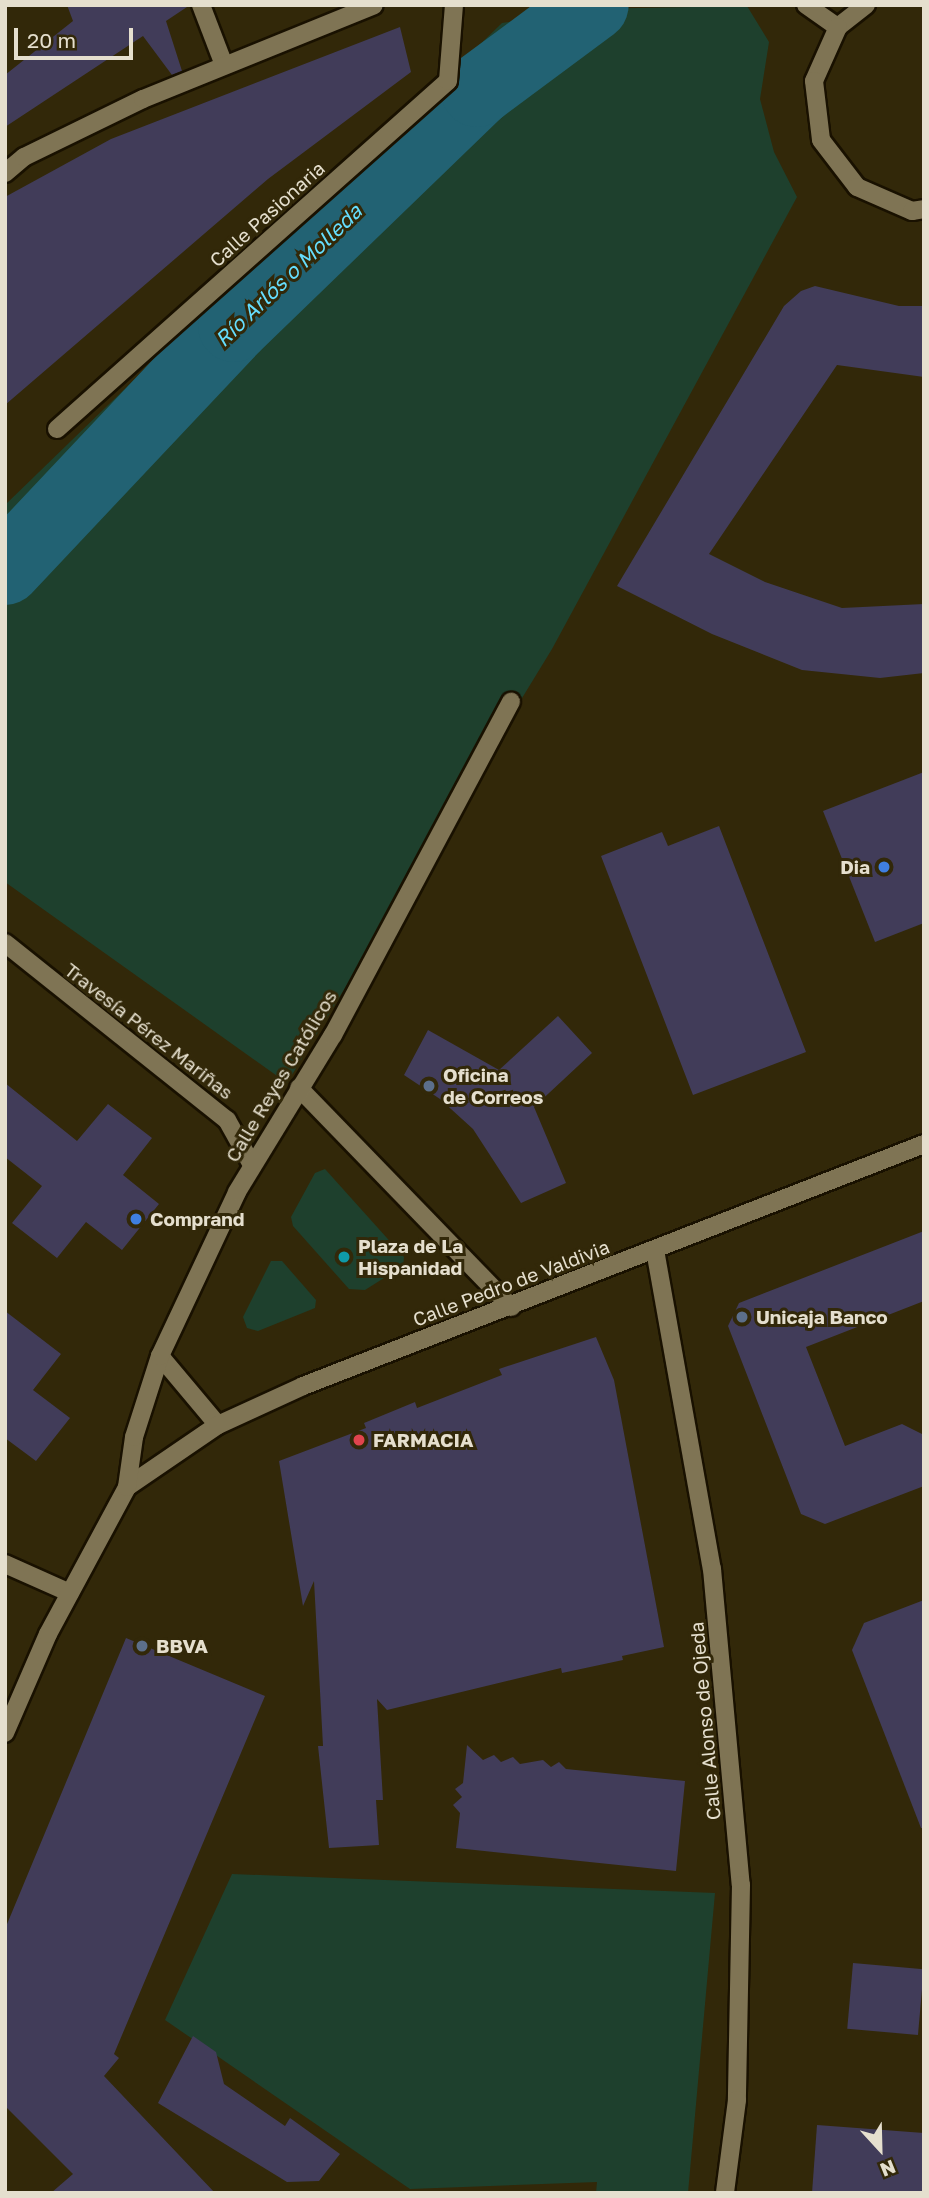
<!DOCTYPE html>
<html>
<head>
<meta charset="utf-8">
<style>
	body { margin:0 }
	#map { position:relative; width:929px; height:2198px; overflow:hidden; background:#322809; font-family:"Golos Text",sans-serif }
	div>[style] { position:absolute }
	.green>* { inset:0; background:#1e402d }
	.river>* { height:72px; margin:-36px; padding:0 36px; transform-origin:36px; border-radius:36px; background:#226273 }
	.building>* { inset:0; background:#413c59; transform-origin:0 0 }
	.roads { filter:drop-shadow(2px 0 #191100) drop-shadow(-2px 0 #191100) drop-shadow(0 2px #191100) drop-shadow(0 -2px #191100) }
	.street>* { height:18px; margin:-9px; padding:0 9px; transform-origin:9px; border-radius:9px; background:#7f7454 }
	.secondary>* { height:18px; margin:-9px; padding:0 9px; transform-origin:9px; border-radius:9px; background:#7f7454 }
	.dots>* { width:19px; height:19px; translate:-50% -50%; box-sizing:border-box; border:4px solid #322809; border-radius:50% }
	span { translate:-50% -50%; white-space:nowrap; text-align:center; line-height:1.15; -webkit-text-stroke:6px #322809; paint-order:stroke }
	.street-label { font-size:19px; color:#e5dfce }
	.poi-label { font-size:19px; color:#e5dfce; font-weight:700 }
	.right { translate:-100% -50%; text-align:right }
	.left { translate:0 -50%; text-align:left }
	.water-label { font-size:21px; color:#65ddfd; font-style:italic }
	.frame { position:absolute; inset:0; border:7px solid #e5dfce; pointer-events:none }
	.north { position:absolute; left:845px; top:2114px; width:70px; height:70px; -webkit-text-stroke:5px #322809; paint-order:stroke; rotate:158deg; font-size:19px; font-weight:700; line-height:28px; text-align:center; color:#e5dfce }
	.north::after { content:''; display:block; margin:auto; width:24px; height:32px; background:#e5dfce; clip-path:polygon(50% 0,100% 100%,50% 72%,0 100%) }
	.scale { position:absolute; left:14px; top:28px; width:119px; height:32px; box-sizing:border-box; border:4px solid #e5dfce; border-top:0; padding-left:9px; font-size:21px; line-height:24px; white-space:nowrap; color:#e5dfce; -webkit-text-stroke:5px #322809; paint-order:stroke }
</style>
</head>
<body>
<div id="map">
	<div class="green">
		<div style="clip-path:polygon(747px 6px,769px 42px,760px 99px,774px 152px,797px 197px,552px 649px,287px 1083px,5px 882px,5px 505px,502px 23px,584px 9px)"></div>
		<div style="clip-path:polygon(325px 1169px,404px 1257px,403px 1266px,365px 1290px,349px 1289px,293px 1226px,291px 1217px,315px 1173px)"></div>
		<div style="clip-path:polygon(271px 1261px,282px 1261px,316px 1300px,315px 1308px,258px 1331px,247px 1328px,243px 1317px)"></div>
		<div style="clip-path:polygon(232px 1874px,715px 1893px,688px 2193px,596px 2193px,597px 2182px,410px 2189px,165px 2020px)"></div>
	</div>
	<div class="river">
		<div style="left:5px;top:569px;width:334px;rotate:-46.7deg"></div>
		<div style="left:234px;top:326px;width:338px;rotate:-44deg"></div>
		<div style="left:477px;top:91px;width:144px;rotate:-36.6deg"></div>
	</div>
	<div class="building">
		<div style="clip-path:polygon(67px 5px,190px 5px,166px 21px,182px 71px,172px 75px,143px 36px,5px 127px,5px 75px,73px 21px)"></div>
		<div style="clip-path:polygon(400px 27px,411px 72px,268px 179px,5px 405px,5px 197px,111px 139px)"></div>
		<div style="clip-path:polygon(815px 286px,899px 306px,924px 306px,924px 377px,837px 365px,709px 554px,765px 582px,842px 608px,924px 604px,924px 673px,880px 678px,802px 670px,712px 634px,617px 586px,784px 306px,801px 291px)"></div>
		<div style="clip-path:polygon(924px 772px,924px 923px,875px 942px,823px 811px)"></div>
		<div style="clip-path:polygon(719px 826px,806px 1052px,693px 1095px,601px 856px,662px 832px,668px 846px)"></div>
		<div style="clip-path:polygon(558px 1016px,592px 1053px,534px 1107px,566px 1183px,521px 1203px,473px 1129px,440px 1099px,404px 1075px,428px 1030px,499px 1070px)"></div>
		<div style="clip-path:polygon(5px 1083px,77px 1141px,108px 1104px,152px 1138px,123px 1175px,159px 1204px,122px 1250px,86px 1222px,57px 1258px,12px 1223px,42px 1186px,5px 1157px)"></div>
		<div style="clip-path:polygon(924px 1231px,924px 1301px,806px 1347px,845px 1446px,902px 1424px,924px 1435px,924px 1486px,825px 1524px,801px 1514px,728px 1326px,739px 1303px)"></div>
		<div style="clip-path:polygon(5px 1311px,61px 1354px,33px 1390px,70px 1418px,36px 1461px,5px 1438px)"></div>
		<div style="clip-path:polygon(596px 1337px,614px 1380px,664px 1647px,622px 1656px,623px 1660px,562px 1673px,561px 1668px,387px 1710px,377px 1699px,383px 1800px,376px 1800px,379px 1845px,329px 1848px,318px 1746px,323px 1746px,314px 1581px,303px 1606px,279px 1461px,366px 1428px,364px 1423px,415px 1402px,417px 1408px,502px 1375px,499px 1369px)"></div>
		<div style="clip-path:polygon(924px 1600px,924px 1828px,921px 1828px,852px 1650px,864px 1623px)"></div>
		<div style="clip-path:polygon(126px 1638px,265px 1696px,114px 2054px,119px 2058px,104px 2076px,215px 2193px,51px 2193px,73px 2174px,5px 2106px,5px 1929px)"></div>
		<div style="clip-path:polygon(467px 1745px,483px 1760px,494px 1755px,501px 1762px,513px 1757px,520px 1764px,543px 1760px,551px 1767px,559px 1762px,566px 1769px,685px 1781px,676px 1871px,456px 1848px,460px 1813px,453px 1805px,462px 1797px,455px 1789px,463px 1783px)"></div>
		<div style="left:853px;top:1963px;width:71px;height:66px;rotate:5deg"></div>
		<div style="clip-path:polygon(193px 2036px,216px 2052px,224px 2084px,285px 2126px,290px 2118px,340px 2154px,319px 2181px,287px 2182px,158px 2103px)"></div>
		<div style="clip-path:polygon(817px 2125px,924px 2133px,924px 2193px,812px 2193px)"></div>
	</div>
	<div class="roads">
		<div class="street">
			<div style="left:201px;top:5px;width:64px;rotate:69deg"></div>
			<div style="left:806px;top:5px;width:39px;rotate:35deg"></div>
			<div style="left:5px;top:173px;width:25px;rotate:-40deg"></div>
			<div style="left:24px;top:157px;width:132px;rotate:-26deg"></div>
			<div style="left:143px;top:99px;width:249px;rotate:-22.1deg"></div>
			<div style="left:57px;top:429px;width:523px;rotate:-41.67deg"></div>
			<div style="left:448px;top:81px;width:76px;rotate:-85.5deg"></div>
			<div style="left:5px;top:943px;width:284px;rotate:38.6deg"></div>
			<div style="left:227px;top:1120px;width:51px;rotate:60.9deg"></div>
			<div style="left:299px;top:1088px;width:305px;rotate:45.9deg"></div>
			<div style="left:655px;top:1250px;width:324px;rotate:79.9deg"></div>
			<div style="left:712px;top:1569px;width:317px;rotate:84.8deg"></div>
			<div style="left:741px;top:1885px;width:215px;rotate:91.1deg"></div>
			<div style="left:737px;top:2100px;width:94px;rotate:97.4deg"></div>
			<div style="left:160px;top:1356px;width:90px;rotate:50deg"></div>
			<div style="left:127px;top:1487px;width:110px;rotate:-34.3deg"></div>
			<div style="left:218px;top:1425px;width:94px;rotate:-24.6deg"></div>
			<div style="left:303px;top:1386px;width:666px;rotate:-21.29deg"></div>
			<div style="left:5px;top:1564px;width:71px;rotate:24deg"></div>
			<div style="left:5px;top:1733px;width:108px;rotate:-66.5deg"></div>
			<div style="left:48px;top:1634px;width:167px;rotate:-61.7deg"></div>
			<div style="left:127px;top:1487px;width:50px;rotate:-82deg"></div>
			<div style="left:134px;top:1437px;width:85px;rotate:-72.2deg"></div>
			<div style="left:160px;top:1356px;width:181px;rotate:-64.8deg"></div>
			<div style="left:237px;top:1192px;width:184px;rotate:-58.6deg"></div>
			<div style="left:333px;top:1035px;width:378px;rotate:-61.9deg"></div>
		</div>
		<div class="secondary">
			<div style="left:866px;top:5px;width:36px;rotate:142deg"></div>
			<div style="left:838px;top:27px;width:59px;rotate:114deg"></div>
			<div style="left:814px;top:81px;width:59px;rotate:83.2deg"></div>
			<div style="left:821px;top:140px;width:59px;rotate:52.5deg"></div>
			<div style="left:857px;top:187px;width:60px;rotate:23.6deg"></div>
			<div style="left:912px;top:211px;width:12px;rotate:-9deg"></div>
		</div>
	</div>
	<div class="dots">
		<div style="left:884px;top:867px;background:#3f7fe0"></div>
		<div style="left:429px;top:1086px;background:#5c6f8a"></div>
		<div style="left:136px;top:1219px;background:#3f7fe0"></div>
		<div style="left:344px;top:1257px;background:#0f9aa8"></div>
		<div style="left:742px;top:1317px;background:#5c6f8a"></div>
		<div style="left:359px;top:1440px;background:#e0444e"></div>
		<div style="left:142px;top:1646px;background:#5c6f8a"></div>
	</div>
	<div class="street-label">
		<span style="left:267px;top:214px;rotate:-42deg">Calle Pasionaria</span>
		<span style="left:149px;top:1031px;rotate:38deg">Travesía Pérez Mariñas</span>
		<span style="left:281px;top:1076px;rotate:-59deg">Calle Reyes Católicos</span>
		<span style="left:511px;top:1283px;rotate:-21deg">Calle Pedro de Valdivia</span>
		<span style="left:705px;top:1721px;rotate:-95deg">Calle Alonso de Ojeda</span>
	</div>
	<div class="poi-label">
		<span class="right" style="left:870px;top:867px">Dia</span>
		<span class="left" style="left:443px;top:1086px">Oficina<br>de Correos</span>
		<span class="left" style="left:150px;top:1219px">Comprand</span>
		<span class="left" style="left:358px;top:1257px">Plaza de La<br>Hispanidad</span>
		<span class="left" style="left:756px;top:1317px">Unicaja Banco</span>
		<span class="left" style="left:373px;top:1440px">FARMACIA</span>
		<span class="left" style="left:156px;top:1646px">BBVA</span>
	</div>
	<div class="water-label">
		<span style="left:288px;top:275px;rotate:-44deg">Río Arlós o Molleda</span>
	</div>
	<div class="frame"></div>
	<div class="north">N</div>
	<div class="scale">20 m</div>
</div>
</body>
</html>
